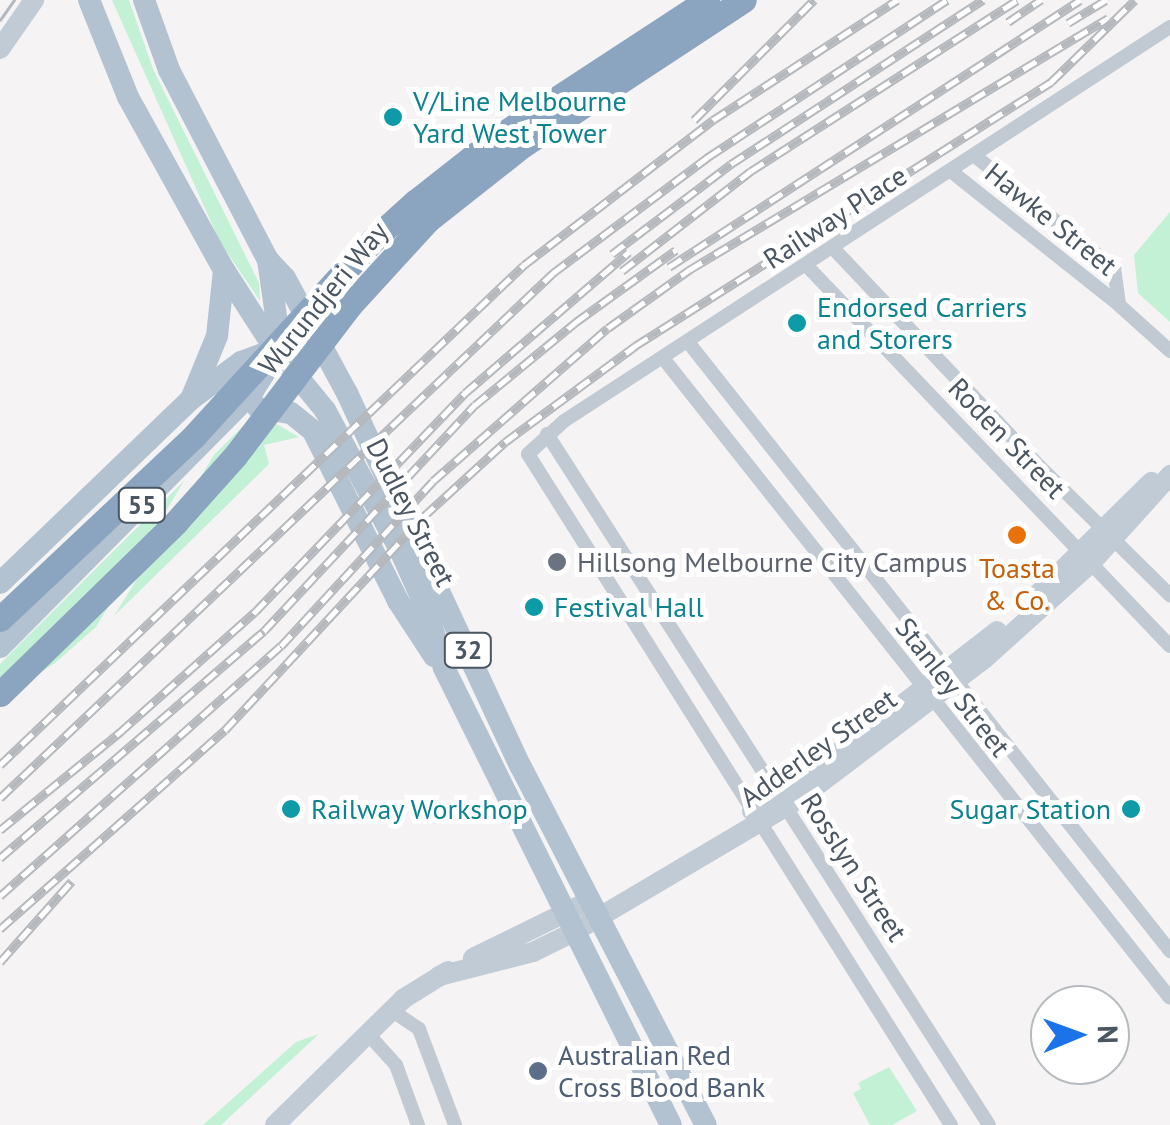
<!DOCTYPE html>
<html>
<head>
<meta charset="utf-8">
<style>
	body { margin:0 }
	#map { position:relative; width:1170px; height:1125px; overflow:hidden; background:#f5f3f3; font-family:"PT Sans",sans-serif }
	div>[style] { position:absolute }
	.green>* { inset:0; background:#c3f1d5 }
	.street>* { height:14px; margin:-7px; padding:0 7px; transform-origin:7px; border-radius:7px; background:#c1cad2 }
	.secondary>* { height:20px; margin:-10px; padding:0 10px; transform-origin:10px; border-radius:10px; background:#c1cbd6 }
	.primary>* { height:22px; margin:-11px; padding:0 11px; transform-origin:11px; border-radius:11px; background:#b3c2d1 }
	.highway>* { height:25px; margin:-12.5px; padding:0 12.5px; transform-origin:12.5px; border-radius:12.5px; background:#8ba5c1 }
	.tram>* { height:2.5px; margin:-1.25px; padding:0 1.25px; transform-origin:1.25px; border-radius:1.25px; background:#b5b8bd }
	.rail>* { height:9px; margin-top:-4.5px; transform-origin:0; background:repeating-linear-gradient(90deg,#fff 0 15px,#b5b8bd 0 30px); box-sizing:border-box; border-block:2px solid #b5b8bd }
	.dots>* { width:28px; height:28px; translate:-50% -50%; box-sizing:border-box; border:5px solid #fff; border-radius:50% }
	span { translate:-50% -50%; white-space:nowrap; text-align:center; line-height:1.15; -webkit-text-stroke:10px #fff; paint-order:stroke }
	.shield-label span { padding:2px 8px; background:#fff; border:2px solid; border-radius:8px; -webkit-text-stroke-width:0 }
	.shield-label { font-size:25px; color:#4a5661; font-weight:700 }
	.culture-label { font-size:28px; color:#0d838f }
	.left { translate:0 -50%; text-align:left }
	.right { translate:-100% -50%; text-align:right }
	.street-label { font-size:28px; color:#4a5661 }
	.worship-label { font-size:28px; color:#5b616d }
	.food-label { font-size:28px; color:#c56008 }
	.service-label { font-size:28px; color:#4e5e75 }
	.north { position:absolute; left:1030px; top:985px; width:100px; height:100px; box-sizing:border-box; background:#fff; border:2px solid #b7bbc0; border-radius:50%; rotate:89deg; font-size:28px; font-weight:700; line-height:40px; text-align:center; color:#4a5661 }
	.north::after { content:''; display:block; margin:auto; width:35px; height:45px; background:#1a73e8; clip-path:polygon(50% 0,100% 100%,50% 72%,0 100%) }
</style>
</head>
<body>
<div id="map">
	<div class="green">
		<div style="clip-path:polygon(112px 0,129px 0,153px 69px,259px 283px,260px 301px,220px 242px)"></div>
		<div style="clip-path:polygon(1170px 212px,1170px 322px,1138px 293px,1134px 255px)"></div>
		<div style="clip-path:polygon(273px 422px,299px 437px,264px 445px,269px 464px,114px 616px,214px 455px,244px 425px)"></div>
		<div style="clip-path:polygon(184px 481px,96px 627px,55px 663px,0 699px,0 664px)"></div>
		<div style="clip-path:polygon(319px 1034px,221px 1125px,203px 1125px,296px 1042px)"></div>
		<div style="clip-path:polygon(889px 1067px,917px 1111px,892px 1125px,870px 1125px,853px 1093px,861px 1089px,858px 1083px)"></div>
	</div>
	<div class="street">
		<div style="left:975px;top:156px;width:179px;rotate:38.9deg"></div>
		<div style="left:1114px;top:268px;width:37px;rotate:82deg"></div>
		<div style="left:952px;top:172px;width:213px;rotate:38.5deg"></div>
		<div style="left:1119px;top:305px;width:69px;rotate:42deg"></div>
		<div style="left:832px;top:247px;width:296px;rotate:46.6deg"></div>
		<div style="left:1035px;top:462px;width:190px;rotate:44.6deg"></div>
		<div style="left:806px;top:265px;width:527px;rotate:46.31deg"></div>
		<div style="left:688px;top:342px;width:777px;rotate:51.64deg"></div>
		<div style="left:663px;top:358px;width:816px;rotate:51.61deg"></div>
		<div style="left:547px;top:434px;width:820px;rotate:57.39deg"></div>
		<div style="left:391px;top:1010px;width:34px;rotate:34deg"></div>
		<div style="left:419px;top:1029px;width:103px;rotate:69.4deg"></div>
		<div style="left:368px;top:1034px;width:42px;rotate:47.9deg"></div>
		<div style="left:396px;top:1065px;width:64px;rotate:69.9deg"></div>
		<div style="left:951px;top:1125px;width:793px;rotate:-122.23deg"></div>
		<div style="left:528px;top:454px;width:49px;rotate:-42.5deg"></div>
		<div style="left:564px;top:421px;width:723px;rotate:-33.03deg"></div>
	</div>
	<div class="secondary">
		<div style="left:0;top:49px;width:60px;rotate:-55.2deg"></div>
		<div style="left:1037px;top:595px;width:161px;rotate:-44.7deg"></div>
		<div style="left:752px;top:811px;width:128px;rotate:-34.2deg"></div>
		<div style="left:858px;top:739px;width:176px;rotate:-37.8deg"></div>
		<div style="left:473px;top:958px;width:131px;rotate:-26.2deg"></div>
		<div style="left:439px;top:976px;width:97px;rotate:-14.3deg"></div>
		<div style="left:533px;top:952px;width:46px;rotate:-26deg"></div>
		<div style="left:574px;top:932px;width:261px;rotate:-30.6deg"></div>
		<div style="left:799px;top:799px;width:232px;rotate:-37.1deg"></div>
		<div style="left:984px;top:659px;width:142px;rotate:-41.9deg"></div>
		<div style="left:1090px;top:564px;width:120px;rotate:-48deg"></div>
		<div style="left:275px;top:1125px;width:180px;rotate:-44.5deg"></div>
		<div style="left:403px;top:999px;width:53px;rotate:-31.9deg"></div>
	</div>
	<div class="primary">
		<div style="left:89px;top:0;width:105px;rotate:68.1deg"></div>
		<div style="left:128px;top:97px;width:198px;rotate:61deg"></div>
		<div style="left:224px;top:270px;width:94px;rotate:57.2deg"></div>
		<div style="left:275px;top:349px;width:79px;rotate:50.7deg"></div>
		<div style="left:325px;top:410px;width:159px;rotate:61.8deg"></div>
		<div style="left:400px;top:550px;width:66px;rotate:65.8deg"></div>
		<div style="left:427px;top:610px;width:60px;rotate:73.7deg"></div>
		<div style="left:444px;top:668px;width:510px;rotate:63.59deg"></div>
		<div style="left:144px;top:0;width:74px;rotate:70.3deg"></div>
		<div style="left:169px;top:70px;width:214px;rotate:62.5deg"></div>
		<div style="left:268px;top:260px;width:25px;rotate:47deg"></div>
		<div style="left:285px;top:278px;width:131px;rotate:61.7deg"></div>
		<div style="left:347px;top:393px;width:412px;rotate:65.1deg"></div>
		<div style="left:521px;top:767px;width:403px;rotate:62.7deg"></div>
		<div style="left:192px;top:397px;width:66px;rotate:-67.7deg"></div>
		<div style="left:217px;top:336px;width:66px;rotate:-83.9deg"></div>
		<div style="left:258px;top:408px;width:33px;rotate:9deg"></div>
		<div style="left:291px;top:413px;width:28px;rotate:39deg"></div>
		<div style="left:313px;top:431px;width:190px;rotate:63.4deg"></div>
		<div style="left:398px;top:601px;width:66px;rotate:56.8deg"></div>
		<div style="left:0;top:583px;width:264px;rotate:-43.9deg"></div>
		<div style="left:190px;top:400px;width:64px;rotate:-36.7deg"></div>
		<div style="left:241px;top:362px;width:38px;rotate:-20deg"></div>
		<div style="left:0;top:647px;width:360px;rotate:-45.3deg"></div>
		<div style="left:253px;top:391px;width:32px;rotate:-58deg"></div>
		<div style="left:270px;top:364px;width:35px;rotate:-77deg"></div>
		<div style="left:278px;top:330px;width:71px;rotate:-98.1deg"></div>
	</div>
	<div class="highway">
		<div style="left:0;top:619px;width:267px;rotate:-43.3deg"></div>
		<div style="left:194px;top:436px;width:267px;rotate:-47.6deg"></div>
		<div style="left:374px;top:239px;width:55px;rotate:-42.1deg"></div>
		<div style="left:415px;top:202px;width:105px;rotate:-38.1deg"></div>
		<div style="left:498px;top:137px;width:250px;rotate:-33.2deg"></div>
		<div style="left:0;top:694px;width:246px;rotate:-44.3deg"></div>
		<div style="left:176px;top:522px;width:89px;rotate:-48.2deg"></div>
		<div style="left:235px;top:456px;width:190px;rotate:-52.7deg"></div>
		<div style="left:350px;top:305px;width:115px;rotate:-47.5deg"></div>
		<div style="left:428px;top:220px;width:121px;rotate:-38.3deg"></div>
		<div style="left:523px;top:145px;width:264px;rotate:-33.3deg"></div>
	</div>
	<div class="tram">
		<div style="left:0;top:20px;width:24px;rotate:-55deg"></div>
	</div>
	<div class="rail">
		<div style="left:1008px;top:22px;width:40px;rotate:-34deg"></div>
		<div style="left:1068px;top:23px;width:44px;rotate:-31.2deg"></div>
		<div style="left:694px;top:120px;width:170px;rotate:-45deg"></div>
		<div style="left:612px;top:254px;width:149px;rotate:-37.1deg"></div>
		<div style="left:731px;top:164px;width:301px;rotate:-33.1deg"></div>
		<div style="left:669px;top:267px;width:490px;rotate:-33deg"></div>
		<div style="left:622px;top:271px;width:163px;rotate:-37.8deg"></div>
		<div style="left:751px;top:171px;width:316px;rotate:-32.7deg"></div>
		<div style="left:0;top:765px;width:724px;rotate:-43.66deg"></div>
		<div style="left:524px;top:265px;width:238px;rotate:-37.5deg"></div>
		<div style="left:713px;top:120px;width:220px;rotate:-33.1deg"></div>
		<div style="left:0;top:798px;width:763px;rotate:-43.51deg"></div>
		<div style="left:553px;top:273px;width:194px;rotate:-36.8deg"></div>
		<div style="left:708px;top:157px;width:286px;rotate:-33.3deg"></div>
		<div style="left:0;top:830px;width:154px;rotate:-39.2deg"></div>
		<div style="left:119px;top:733px;width:182px;rotate:-41.7deg"></div>
		<div style="left:255px;top:612px;width:303px;rotate:-46.2deg"></div>
		<div style="left:465px;top:393px;width:216px;rotate:-40.7deg"></div>
		<div style="left:0;top:858px;width:348px;rotate:-40.7deg"></div>
		<div style="left:264px;top:631px;width:309px;rotate:-47deg"></div>
		<div style="left:475px;top:405px;width:131px;rotate:-39.4deg"></div>
		<div style="left:576px;top:322px;width:123px;rotate:-35.8deg"></div>
		<div style="left:0;top:896px;width:376px;rotate:-41.7deg"></div>
		<div style="left:281px;top:646px;width:224px;rotate:-47.3deg"></div>
		<div style="left:433px;top:481px;width:232px;rotate:-41.2deg"></div>
		<div style="left:608px;top:328px;width:100px;rotate:-35.6deg"></div>
		<div style="left:689px;top:270px;width:489px;rotate:-31deg"></div>
		<div style="left:0;top:929px;width:300px;rotate:-41.5deg"></div>
		<div style="left:225px;top:730px;width:291px;rotate:-47.1deg"></div>
		<div style="left:423px;top:517px;width:111px;rotate:-42.4deg"></div>
		<div style="left:505px;top:442px;width:162px;rotate:-36.4deg"></div>
		<div style="left:635px;top:346px;width:493px;rotate:-32.4deg"></div>
		<div style="left:1051px;top:82px;width:117px;rotate:-44.3deg"></div>
		<div style="left:0;top:962px;width:108px;rotate:-48.4deg"></div>
	</div>
	<div class="dots">
		<div style="left:393px;top:117px;background:#0f9aa8"></div>
		<div style="left:797px;top:323px;background:#0f9aa8"></div>
		<div style="left:1017px;top:535px;background:#e8710a"></div>
		<div style="left:557px;top:562px;background:#6b7280"></div>
		<div style="left:534px;top:607px;background:#0f9aa8"></div>
		<div style="left:291px;top:809px;background:#0f9aa8"></div>
		<div style="left:1131px;top:809px;background:#0f9aa8"></div>
		<div style="left:538px;top:1071px;background:#5c6f8a"></div>
	</div>
	<div class="shield-label">
		<span style="left:142px;top:505px">55</span>
		<span style="left:468px;top:650px">32</span>
	</div>
	<div class="culture-label">
		<span class="left" style="left:413px;top:117px">V/Line Melbourne<br>Yard West Tower</span>
		<span class="left" style="left:817px;top:323px">Endorsed Carriers<br>and Storers</span>
		<span class="left" style="left:554px;top:607px">Festival Hall</span>
		<span class="left" style="left:311px;top:809px">Railway Workshop</span>
		<span class="right" style="left:1111px;top:809px">Sugar Station</span>
	</div>
	<div class="street-label">
		<span style="left:835px;top:217px;rotate:-33deg">Railway Place</span>
		<span style="left:1051px;top:219px;rotate:39deg">Hawke Street</span>
		<span style="left:323px;top:298px;rotate:-51deg">Wurundjeri Way</span>
		<span style="left:1007px;top:438px;rotate:46deg">Roden Street</span>
		<span style="left:411px;top:512px;rotate:63deg">Dudley Street</span>
		<span style="left:953px;top:687px;rotate:52deg">Stanley Street</span>
		<span style="left:818px;top:748px;rotate:-35deg">Adderley Street</span>
		<span style="left:854px;top:867px;rotate:57deg">Rosslyn Street</span>
	</div>
	<div class="worship-label">
		<span class="left" style="left:577px;top:562px">Hillsong Melbourne City Campus</span>
	</div>
	<div class="food-label">
		<span style="left:1017px;top:584px">Toasta<br>&amp; Co.</span>
	</div>
	<div class="service-label">
		<span class="left" style="left:558px;top:1071px">Australian Red<br>Cross Blood Bank</span>
	</div>
	<div class="north">N</div>
</div>
</body>
</html>
